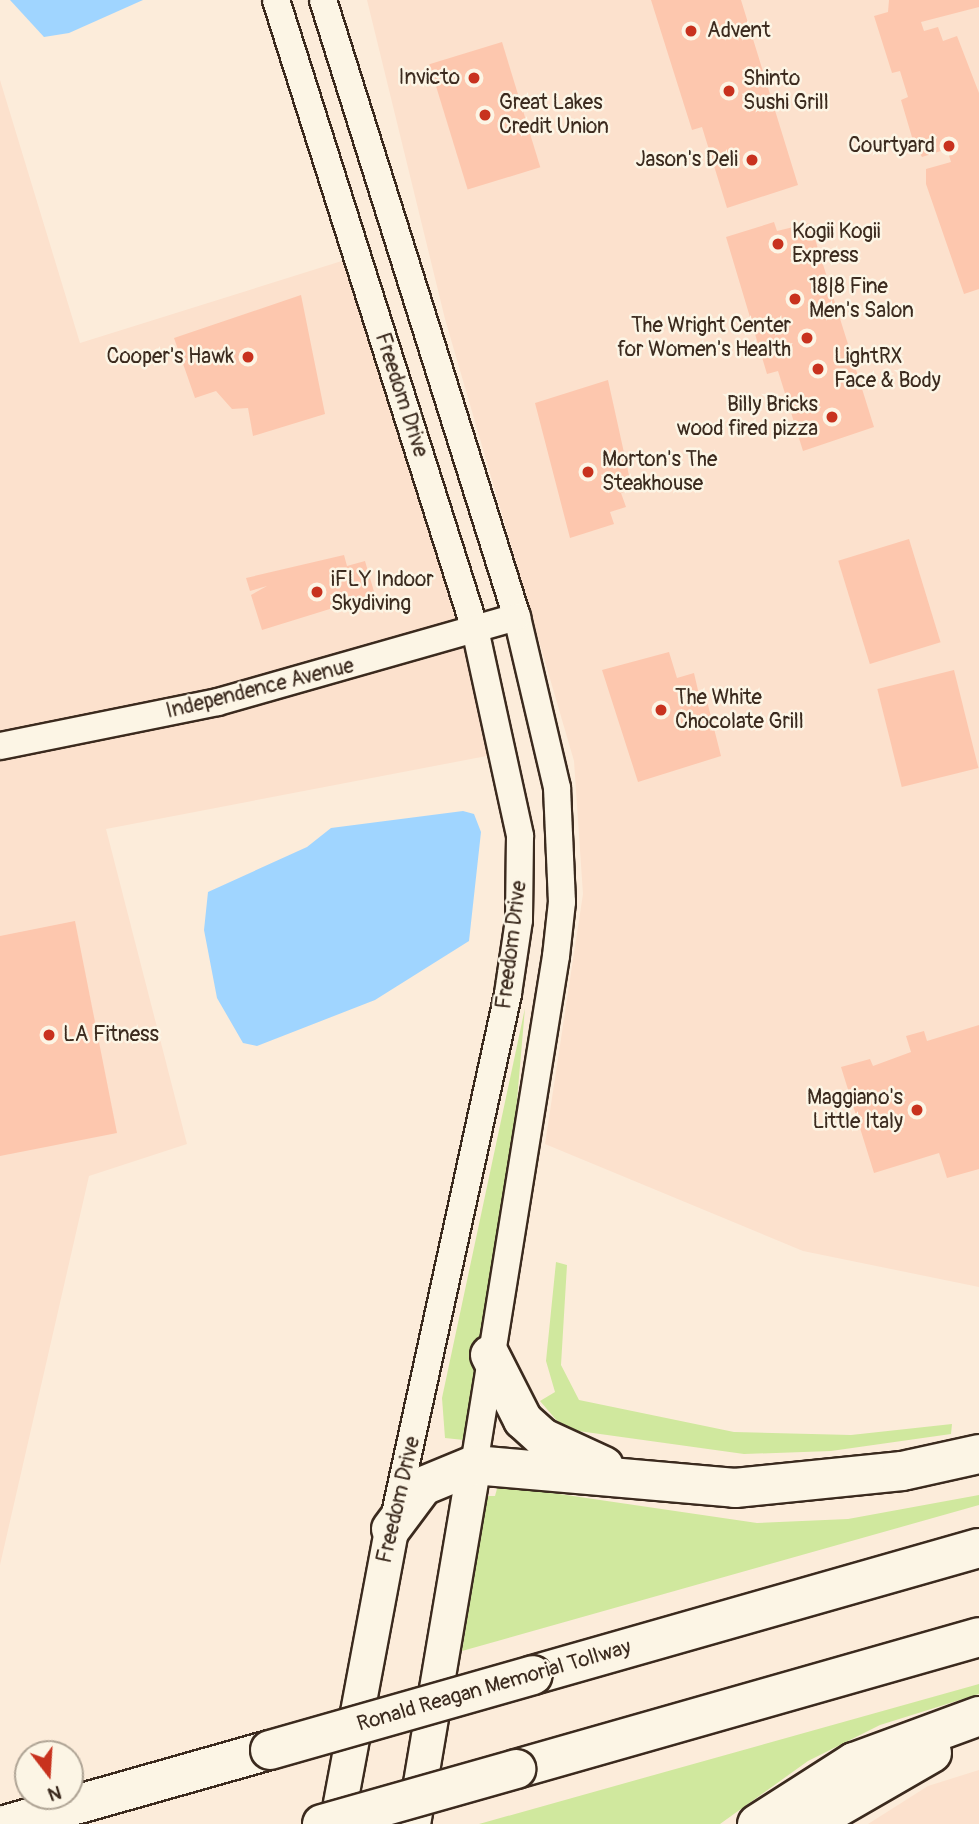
<!DOCTYPE html>
<html>
<head>
<meta charset="utf-8">
<style>
	body { margin:0 }
	#map { position:relative; width:979px; height:1824px; overflow:hidden; background:#fcecda; font-family:Pangolin,sans-serif }
	div>[style] { position:absolute }
	.built>* { inset:0; background:#fce1cd }
	.green>* { inset:0; background:#d0e89e }
	.water>* { inset:0; background:#a0d5ff }
	.building>* { inset:0; background:#fdc7ae; transform-origin:0 0 }
	.roads { filter:drop-shadow(2px 0 #3b2a1e) drop-shadow(-2px 0 #3b2a1e) drop-shadow(0 2px #3b2a1e) drop-shadow(0 -2px #3b2a1e) }
	.minor>* { height:26px; margin:-13px; padding:0 13px; transform-origin:13px; border-radius:13px; background:#fcf5e5 }
	.major>* { height:33px; margin:-16.5px; padding:0 16.5px; transform-origin:16.5px; border-radius:16.5px; background:#fcf5e5 }
	.highway>* { height:38px; margin:-19px; padding:0 19px; transform-origin:19px; border-radius:19px; background:#fcf5e5 }
	.bridges { filter:drop-shadow(2px 0 #3b2a1e) drop-shadow(-2px 0 #3b2a1e) drop-shadow(0 2px #3b2a1e) drop-shadow(0 -2px #3b2a1e) }
	.highway-bridge>* { height:38px; margin:-19px; padding:0 19px; transform-origin:19px; border-radius:19px; background:#fcf5e5 }
	.dots>* { width:19px; height:19px; translate:-50% -50%; box-sizing:border-box; border:4px solid #fcf5e5; border-radius:50% }
	span { translate:-50% -50%; white-space:nowrap; text-align:center; line-height:1.15; -webkit-text-stroke:5px #fcf5e5; paint-order:stroke }
	.poi-label { font-size:21px; color:#3b2a1e }
	.left { translate:0 -50%; text-align:left }
	.right { translate:-100% -50%; text-align:right }
	.street-label { font-size:21px; color:#3b2a1e }
	.north { position:absolute; left:14px; top:1740px; width:70px; height:70px; box-sizing:border-box; background:#fcf5e5; border:2px solid #afa495; border-radius:50%; rotate:163deg; font-size:19px; font-weight:700; line-height:28px; text-align:center; color:#3b2a1e }
	.north::after { content:''; display:block; margin:auto; width:24px; height:32px; background:#c8321e; clip-path:polygon(50% 0,100% 100%,50% 72%,0 100%) }
</style>
</head>
<body>
<div id="map">
	<div class="built">
		<div style="clip-path:polygon(367px 0,979px 0,979px 1287px,803px 1251px,545px 1144px,583px 894px,574px 761px,445px 319px)"></div>
		<div style="clip-path:polygon(0 80px,80px 343px,345px 260px,497px 754px,106px 829px,187px 1144px,89px 1176px,0 1565px)"></div>
		<div style="clip-path:polygon(979px 1770px,979px 1824px,868px 1824px,928px 1786px)"></div>
	</div>
	<div class="green">
		<div style="clip-path:polygon(525px 1008px,516px 1112px,464px 1440px,445px 1438px,442px 1398px)"></div>
		<div style="clip-path:polygon(556px 1262px,567px 1265px,561px 1365px,579px 1400px,734px 1432px,851px 1435px,952px 1424px,951px 1434px,831px 1451px,744px 1454px,564px 1429px,540px 1401px,555px 1392px,546px 1361px)"></div>
		<div style="clip-path:polygon(498px 1485px,757px 1523px,848px 1519px,979px 1495px,979px 1505px,462px 1651px,487px 1496px,495px 1496px)"></div>
		<div style="clip-path:polygon(979px 1684px,979px 1694px,880px 1725px,808px 1761px,720px 1824px,479px 1824px)"></div>
	</div>
	<div class="water">
		<div style="clip-path:polygon(10px 0,143px 0,69px 33px,44px 37px)"></div>
		<div style="clip-path:polygon(463px 811px,474px 814px,481px 832px,469px 941px,375px 1000px,257px 1046px,243px 1043px,217px 998px,204px 930px,208px 892px,307px 847px,331px 828px)"></div>
	</div>
	<div class="building">
		<div style="clip-path:polygon(651px 0,741px 0,798px 185px,727px 208px,702px 127px,692px 130px)"></div>
		<div style="clip-path:polygon(889px 0,979px 0,979px 7px,921px 22px,924px 31px,938px 27px,943px 41px,957px 36px,979px 93px,979px 289px,964px 294px,926px 184px,926px 169px,951px 162px,947px 149px,922px 157px,914px 144px,901px 100px,908px 97px,900px 71px,892px 73px,874px 16px,888px 12px)"></div>
		<div style="left:502px;top:42px;width:131px;height:76px;rotate:73deg"></div>
		<div style="clip-path:polygon(774px 222px,777px 231px,810px 223px,874px 427px,803px 451px,778px 371px,767px 374px,726px 237px)"></div>
		<div style="clip-path:polygon(301px 295px,325px 414px,253px 436px,248px 408px,232px 409px,216px 391px,195px 398px,174px 338px)"></div>
		<div style="clip-path:polygon(608px 380px,632px 489px,621px 493px,626px 507px,610px 512px,614px 524px,570px 538px,535px 403px)"></div>
		<div style="left:909px;top:539px;width:108px;height:74px;rotate:73deg"></div>
		<div style="clip-path:polygon(344px 555px,347px 566px,365px 561px,375px 595px,262px 630px,251px 595px,267px 586px,250px 591px,246px 578px)"></div>
		<div style="clip-path:polygon(669px 652px,677px 678px,694px 673px,700px 699px,706px 697px,721px 756px,638px 782px,602px 670px)"></div>
		<div style="left:954px;top:670px;width:101px;height:79px;rotate:76deg"></div>
		<div style="clip-path:polygon(75px 921px,117px 1133px,0 1156px,0 936px)"></div>
		<div style="clip-path:polygon(979px 1025px,979px 1169px,947px 1178px,939px 1153px,874px 1173px,841px 1067px,870px 1059px,873px 1066px,911px 1052px,906px 1036px,924px 1031px,927px 1041px)"></div>
	</div>
	<div class="roads">
		<div class="minor">
			<div style="left:276px;top:0;width:660px;rotate:72.44deg"></div>
			<div style="left:475px;top:629px;width:212px;rotate:77.7deg"></div>
			<div style="left:520px;top:836px;width:84px;rotate:90.7deg"></div>
			<div style="left:519px;top:920px;width:75px;rotate:98.5deg"></div>
			<div style="left:508px;top:994px;width:532px;rotate:102.26deg"></div>
			<div style="left:323px;top:0;width:647px;rotate:72.55deg"></div>
			<div style="left:517px;top:617px;width:176px;rotate:76.8deg"></div>
			<div style="left:557px;top:788px;width:114px;rotate:87.5deg"></div>
			<div style="left:562px;top:902px;width:54px;rotate:96.3deg"></div>
			<div style="left:556px;top:956px;width:516px;rotate:99.15deg"></div>
			<div style="left:0;top:746px;width:222px;rotate:-11.4deg"></div>
			<div style="left:218px;top:702px;width:311px;rotate:-15.9deg"></div>
		</div>
		<div class="major">
			<div style="left:336px;top:1824px;width:300px;rotate:-79.4deg"></div>
			<div style="left:413px;top:1824px;width:364px;rotate:-80.4deg"></div>
		</div>
		<div class="highway">
			<div style="left:490px;top:1355px;width:73px;rotate:63.1deg"></div>
			<div style="left:523px;top:1420px;width:27px;rotate:42deg"></div>
			<div style="left:543px;top:1438px;width:67px;rotate:24.7deg"></div>
			<div style="left:391px;top:1529px;width:54px;rotate:-53.3deg"></div>
			<div style="left:423px;top:1486px;width:55px;rotate:-22.4deg"></div>
			<div style="left:474px;top:1465px;width:262px;rotate:5deg"></div>
			<div style="left:735px;top:1488px;width:168px;rotate:-5.8deg"></div>
			<div style="left:902px;top:1471px;width:79px;rotate:-12.4deg"></div>
			<div style="left:533px;top:1675px;width:464px;rotate:-15.9deg"></div>
			<div style="left:516px;top:1769px;width:481px;rotate:-15.9deg"></div>
			<div style="left:8px;top:1824px;width:272px;rotate:-15.8deg"></div>
			<div style="left:757px;top:1824px;width:115px;rotate:-32.6deg"></div>
			<div style="left:854px;top:1762px;width:133px;rotate:-20.2deg"></div>
			<div style="left:809px;top:1824px;width:142px;rotate:-30deg"></div>
		</div>
	</div>
	<div class="bridges">
		<div class="highway-bridge">
			<div style="left:270px;top:1750px;width:273px;rotate:-15.9deg"></div>
			<div style="left:322px;top:1824px;width:202px;rotate:-15.8deg"></div>
		</div>
	</div>
	<div class="dots">
		<div style="left:691px;top:31px;background:#c8321e"></div>
		<div style="left:474px;top:78px;background:#c8321e"></div>
		<div style="left:729px;top:91px;background:#c8321e"></div>
		<div style="left:485px;top:115px;background:#c8321e"></div>
		<div style="left:949px;top:146px;background:#c8321e"></div>
		<div style="left:752px;top:160px;background:#c8321e"></div>
		<div style="left:778px;top:244px;background:#c8321e"></div>
		<div style="left:795px;top:299px;background:#c8321e"></div>
		<div style="left:807px;top:338px;background:#c8321e"></div>
		<div style="left:248px;top:357px;background:#c8321e"></div>
		<div style="left:818px;top:369px;background:#c8321e"></div>
		<div style="left:832px;top:417px;background:#c8321e"></div>
		<div style="left:588px;top:472px;background:#c8321e"></div>
		<div style="left:317px;top:592px;background:#c8321e"></div>
		<div style="left:661px;top:710px;background:#c8321e"></div>
		<div style="left:49px;top:1035px;background:#c8321e"></div>
		<div style="left:917px;top:1110px;background:#c8321e"></div>
	</div>
	<div class="poi-label">
		<span class="left" style="left:707px;top:31px">Advent</span>
		<span class="right" style="left:460px;top:78px">Invicto</span>
		<span class="left" style="left:743px;top:91px">Shinto<br>Sushi Grill</span>
		<span class="left" style="left:499px;top:115px">Great Lakes<br>Credit Union</span>
		<span class="right" style="left:935px;top:146px">Courtyard</span>
		<span class="right" style="left:738px;top:160px">Jason's Deli</span>
		<span class="left" style="left:792px;top:244px">Kogii Kogii<br>Express</span>
		<span class="left" style="left:809px;top:299px">18|8 Fine<br>Men's Salon</span>
		<span class="right" style="left:791px;top:338px">The Wright Center<br>for Women's Health</span>
		<span class="right" style="left:234px;top:357px">Cooper's Hawk</span>
		<span class="left" style="left:834px;top:369px">LightRX<br>Face &amp; Body</span>
		<span class="right" style="left:818px;top:417px">Billy Bricks<br>wood fired pizza</span>
		<span class="left" style="left:602px;top:472px">Morton's The<br>Steakhouse</span>
		<span class="left" style="left:331px;top:592px">iFLY Indoor<br>Skydiving</span>
		<span class="left" style="left:675px;top:710px">The White<br>Chocolate Grill</span>
		<span class="left" style="left:63px;top:1035px">LA Fitness</span>
		<span class="right" style="left:903px;top:1110px">Maggiano's<br>Little Italy</span>
	</div>
	<div class="street-label">
		<span style="left:401px;top:395px;rotate:72deg">Freedom Drive</span>
		<span style="left:260px;top:689px;rotate:-14deg">Independence Avenue</span>
		<span style="left:512px;top:945px;rotate:-83deg">Freedom Drive</span>
		<span style="left:399px;top:1500px;rotate:-77deg">Freedom Drive</span>
		<span style="left:494px;top:1686px;rotate:-16deg">Ronald Reagan Memorial Tollway</span>
	</div>
	<div class="north">N</div>
</div>
</body>
</html>
